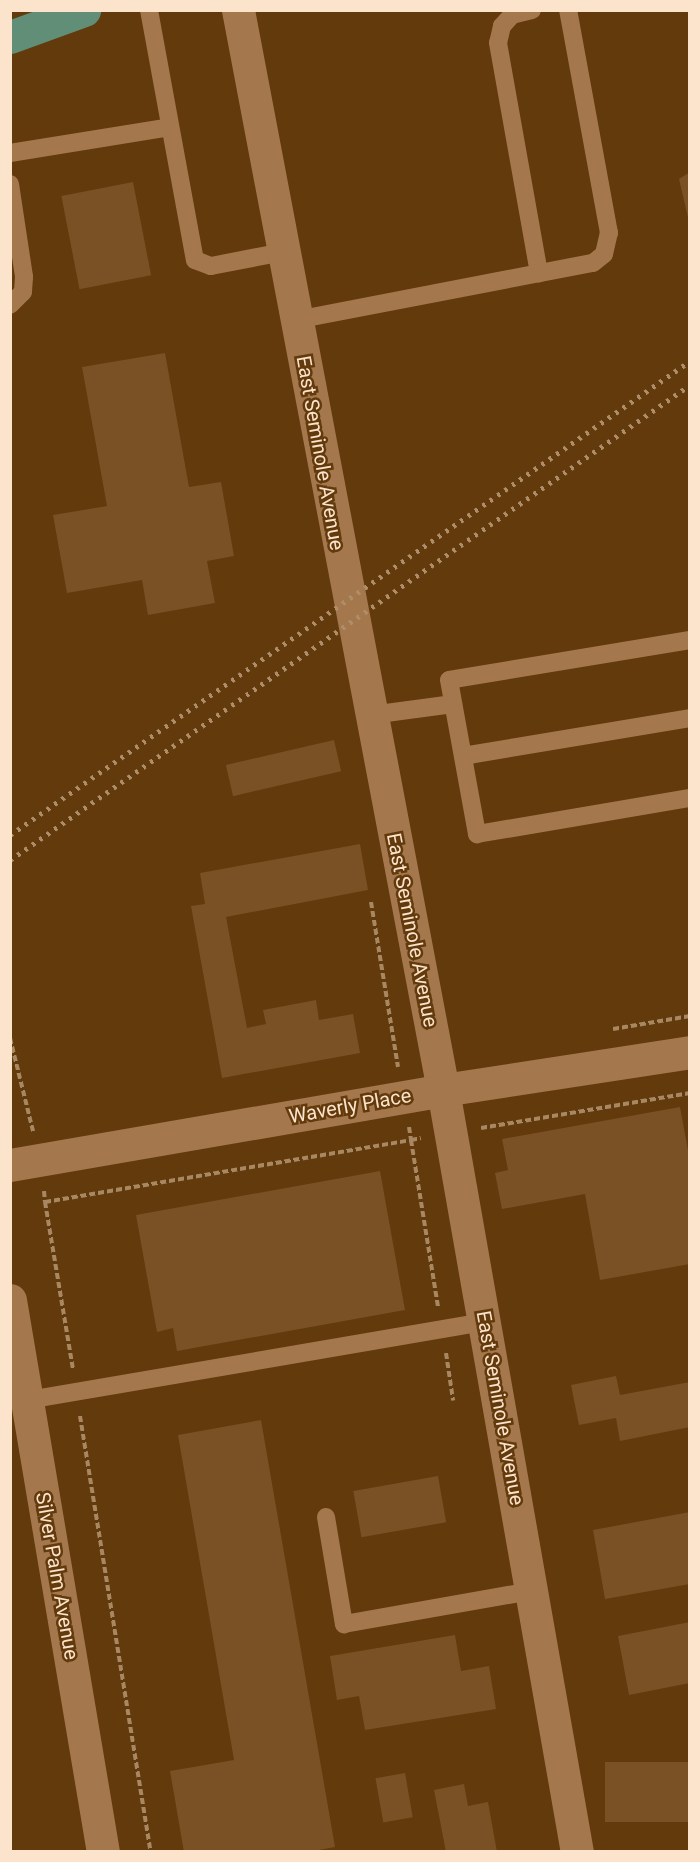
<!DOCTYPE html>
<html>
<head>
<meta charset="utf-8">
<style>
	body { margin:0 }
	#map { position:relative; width:700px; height:1862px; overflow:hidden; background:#623a0b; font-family:Roboto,sans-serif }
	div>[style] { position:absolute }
	.building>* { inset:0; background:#7a5025; transform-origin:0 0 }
	.path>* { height:4px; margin-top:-2px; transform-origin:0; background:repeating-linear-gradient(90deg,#a88763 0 6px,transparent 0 9px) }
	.lane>* { height:18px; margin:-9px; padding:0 9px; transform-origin:9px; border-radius:9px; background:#a4774d }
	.street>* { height:33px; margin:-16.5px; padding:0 16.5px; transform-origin:16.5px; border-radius:16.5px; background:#a4774d }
	.primary>* { height:33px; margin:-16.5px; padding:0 16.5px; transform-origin:16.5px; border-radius:16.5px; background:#618e76 }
	.rail>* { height:4.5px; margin-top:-2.25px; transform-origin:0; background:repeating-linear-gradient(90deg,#ae8e6a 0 3px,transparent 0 9px) }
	span { translate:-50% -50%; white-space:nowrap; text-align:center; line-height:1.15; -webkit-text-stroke:5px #623a0b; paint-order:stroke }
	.street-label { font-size:20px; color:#fce3cc }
	.frame { position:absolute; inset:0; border:12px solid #fce3cc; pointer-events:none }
</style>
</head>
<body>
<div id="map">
	<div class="building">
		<div style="clip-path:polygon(690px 172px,690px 221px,689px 222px,679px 179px)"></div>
		<div style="left:133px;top:182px;width:95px;height:73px;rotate:79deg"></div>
		<div style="clip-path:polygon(165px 353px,189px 487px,221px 482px,234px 556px,207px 561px,215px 603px,148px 615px,142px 580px,67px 593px,53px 515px,107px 506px,82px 367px)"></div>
		<div style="left:334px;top:740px;width:32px;height:111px;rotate:77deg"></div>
		<div style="clip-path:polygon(360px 844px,368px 890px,226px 917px,247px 1028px,266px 1024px,263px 1010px,316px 1000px,319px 1020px,353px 1014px,360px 1053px,222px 1078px,191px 906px,205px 904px,200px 873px)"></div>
		<div style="clip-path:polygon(680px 1107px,690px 1161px,690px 1264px,600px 1280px,585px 1194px,502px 1209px,495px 1173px,508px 1170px,502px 1139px)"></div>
		<div style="clip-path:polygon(380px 1171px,405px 1310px,177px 1351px,173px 1328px,157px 1332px,136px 1215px)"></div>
		<div style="clip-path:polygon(616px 1376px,620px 1395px,690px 1382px,690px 1427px,620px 1441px,616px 1418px,579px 1425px,571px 1385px)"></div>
		<div style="clip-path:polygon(261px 1420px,335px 1847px,308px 1852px,184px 1852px,170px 1771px,234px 1760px,178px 1435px)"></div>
		<div style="left:438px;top:1476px;width:47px;height:86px;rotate:80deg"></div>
		<div style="clip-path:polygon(690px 1512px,690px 1584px,605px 1599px,593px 1530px)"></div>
		<div style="clip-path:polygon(690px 1622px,690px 1683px,629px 1695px,618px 1636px)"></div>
		<div style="clip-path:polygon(455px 1635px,461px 1671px,489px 1666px,496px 1709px,365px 1730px,359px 1696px,337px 1700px,330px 1656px)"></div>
		<div style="left:690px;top:1762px;width:60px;height:85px;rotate:90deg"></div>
		<div style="left:405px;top:1773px;width:45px;height:30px;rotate:80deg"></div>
		<div style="clip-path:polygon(464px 1784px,468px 1806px,488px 1802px,497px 1852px,446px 1852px,434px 1790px)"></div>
	</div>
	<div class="path">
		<div style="left:371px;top:902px;width:167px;rotate:80.7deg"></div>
		<div style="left:613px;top:1029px;width:78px;rotate:-9.6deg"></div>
		<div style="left:10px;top:1038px;width:96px;rotate:76.1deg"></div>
		<div style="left:409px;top:1127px;width:13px;rotate:81deg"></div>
		<div style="left:411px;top:1140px;width:10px;rotate:-11deg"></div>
		<div style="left:481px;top:1128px;width:212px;rotate:-9.5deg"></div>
		<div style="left:44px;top:1191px;width:11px;rotate:85deg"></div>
		<div style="left:45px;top:1202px;width:371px;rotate:-9.6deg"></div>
		<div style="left:411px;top:1140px;width:169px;rotate:80.8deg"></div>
		<div style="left:45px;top:1202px;width:170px;rotate:80.5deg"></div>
		<div style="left:446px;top:1353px;width:48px;rotate:81.5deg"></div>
		<div style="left:80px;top:1416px;width:442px;rotate:80.8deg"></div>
	</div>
	<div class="lane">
		<div style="left:149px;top:10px;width:254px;rotate:79.6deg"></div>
		<div style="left:195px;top:260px;width:17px;rotate:21deg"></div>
		<div style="left:211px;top:266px;width:73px;rotate:-11deg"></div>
		<div style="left:532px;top:10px;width:21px;rotate:166deg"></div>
		<div style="left:512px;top:15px;width:15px;rotate:132deg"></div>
		<div style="left:502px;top:26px;width:17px;rotate:103deg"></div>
		<div style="left:498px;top:43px;width:234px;rotate:79.9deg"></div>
		<div style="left:10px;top:153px;width:162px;rotate:-9.2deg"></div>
		<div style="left:10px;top:184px;width:94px;rotate:81.4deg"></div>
		<div style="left:24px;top:277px;width:15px;rotate:94deg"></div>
		<div style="left:23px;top:292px;width:18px;rotate:135deg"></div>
		<div style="left:296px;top:320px;width:302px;rotate:-10.9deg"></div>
		<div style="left:593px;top:263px;width:14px;rotate:-39deg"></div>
		<div style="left:604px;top:254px;width:22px;rotate:-77deg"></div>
		<div style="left:609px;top:233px;width:227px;rotate:-100.4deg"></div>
		<div style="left:690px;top:640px;width:244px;rotate:170.6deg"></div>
		<div style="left:449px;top:680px;width:157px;rotate:79.7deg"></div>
		<div style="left:477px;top:834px;width:216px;rotate:-9.6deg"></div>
		<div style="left:371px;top:715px;width:83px;rotate:-7.6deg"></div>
		<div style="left:463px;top:756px;width:230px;rotate:-9.5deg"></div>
		<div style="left:28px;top:1400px;width:463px;rotate:-9.7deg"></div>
		<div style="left:326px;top:1517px;width:109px;rotate:80.5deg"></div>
		<div style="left:344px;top:1624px;width:191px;rotate:-10deg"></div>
	</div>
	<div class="street">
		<div style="left:238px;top:10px;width:1099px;rotate:79.25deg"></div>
		<div style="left:443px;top:1090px;width:774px;rotate:80.03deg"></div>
		<div style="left:10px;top:1165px;width:439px;rotate:-9.8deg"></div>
		<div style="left:443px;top:1090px;width:250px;rotate:-8.7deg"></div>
		<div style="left:10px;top:1300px;width:560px;rotate:80.44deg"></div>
	</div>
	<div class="primary">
		<div style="left:10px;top:37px;width:79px;rotate:-20deg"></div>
	</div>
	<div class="rail">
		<div style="left:10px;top:835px;width:829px;rotate:-34.88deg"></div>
		<div style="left:10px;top:860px;width:829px;rotate:-34.94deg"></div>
	</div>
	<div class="street-label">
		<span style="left:320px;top:453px;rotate:80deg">East Seminole Avenue</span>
		<span style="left:412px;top:930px;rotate:79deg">East Seminole Avenue</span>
		<span style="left:350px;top:1106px;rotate:-10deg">Waverly Place</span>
		<span style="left:500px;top:1408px;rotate:80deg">East Seminole Avenue</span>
		<span style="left:57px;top:1576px;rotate:80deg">Silver Palm Avenue</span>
	</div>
	<div class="frame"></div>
</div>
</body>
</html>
